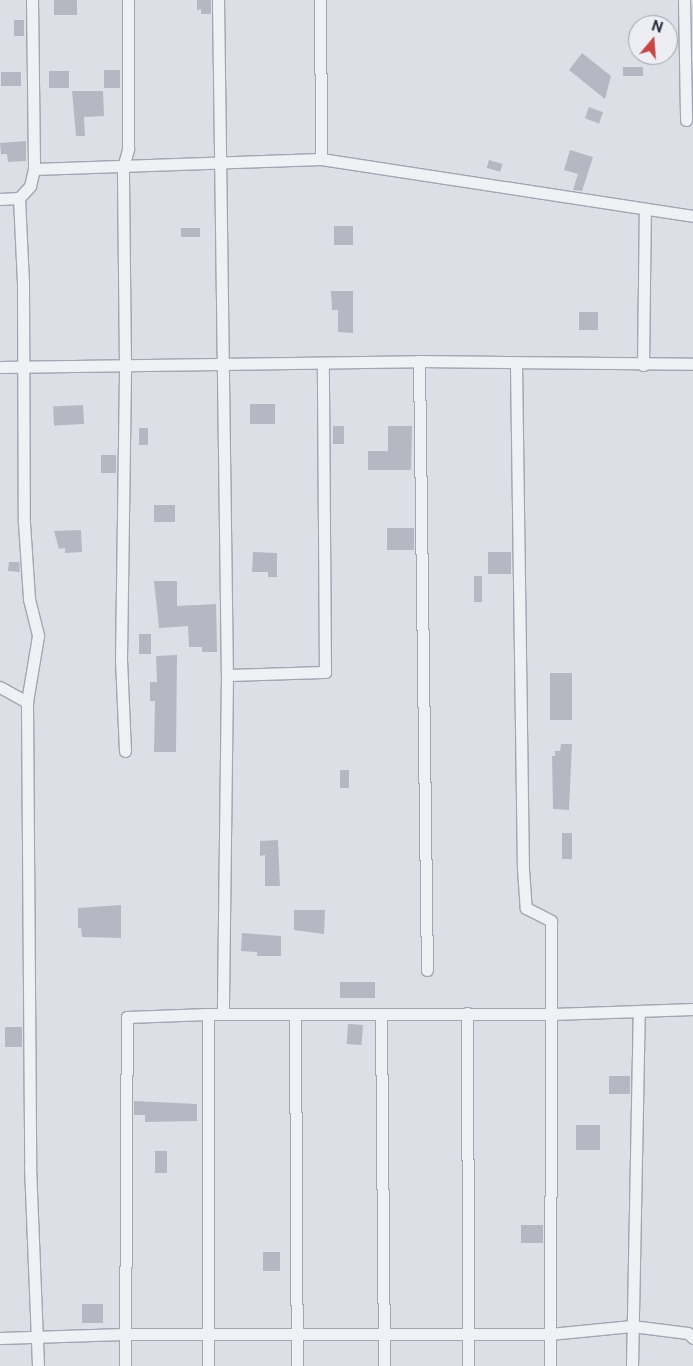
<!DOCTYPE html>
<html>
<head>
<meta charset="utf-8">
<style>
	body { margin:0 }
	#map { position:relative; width:693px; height:1366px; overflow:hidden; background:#dddfe6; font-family:"Public Sans",sans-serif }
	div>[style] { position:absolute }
	.building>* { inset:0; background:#b5b8c3; transform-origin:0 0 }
	.roads { filter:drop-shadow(1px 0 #a3a5b0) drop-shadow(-1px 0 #a3a5b0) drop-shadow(0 1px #a3a5b0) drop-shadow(0 -1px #a3a5b0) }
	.minor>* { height:11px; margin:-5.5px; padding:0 5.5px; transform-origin:5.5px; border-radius:5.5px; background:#eff1f5 }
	span { translate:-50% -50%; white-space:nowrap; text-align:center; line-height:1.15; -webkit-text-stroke:5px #eceef4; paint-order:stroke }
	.north { position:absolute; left:628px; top:15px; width:50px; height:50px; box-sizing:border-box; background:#eceef4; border:1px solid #9da0aa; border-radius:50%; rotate:18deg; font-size:14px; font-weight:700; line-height:20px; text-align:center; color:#272b3c }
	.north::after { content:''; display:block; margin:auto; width:18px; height:22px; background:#c94645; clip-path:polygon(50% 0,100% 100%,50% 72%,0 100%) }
</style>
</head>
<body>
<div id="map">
	<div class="building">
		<div style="left:54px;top:0;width:23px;height:15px"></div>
		<div style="clip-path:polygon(197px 0,211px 0,211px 14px,201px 14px,201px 9px,197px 10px)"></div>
		<div style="left:14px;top:20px;width:10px;height:16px"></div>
		<div style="clip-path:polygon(582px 53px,611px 76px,605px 99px,569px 70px)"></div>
		<div style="left:643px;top:67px;width:9px;height:20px;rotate:90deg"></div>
		<div style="left:120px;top:70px;width:18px;height:16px;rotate:90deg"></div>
		<div style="left:69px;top:71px;width:17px;height:20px;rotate:90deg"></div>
		<div style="left:1px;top:72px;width:20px;height:14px"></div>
		<div style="clip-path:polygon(72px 91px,103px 91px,104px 116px,84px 117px,85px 136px,76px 136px)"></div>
		<div style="left:589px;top:107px;width:15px;height:12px;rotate:20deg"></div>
		<div style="clip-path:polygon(26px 141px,26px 161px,8px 162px,7px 154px,1px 154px,0 143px)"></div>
		<div style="clip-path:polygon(570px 150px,593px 157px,582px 191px,573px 190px,578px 174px,564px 170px)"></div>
		<div style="left:489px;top:160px;width:14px;height:8px;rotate:17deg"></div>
		<div style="left:353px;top:226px;width:19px;height:19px;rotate:90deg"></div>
		<div style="left:181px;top:228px;width:19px;height:9px"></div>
		<div style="clip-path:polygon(331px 291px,353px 291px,353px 333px,338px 332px,338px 310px,332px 310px)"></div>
		<div style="left:579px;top:312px;width:19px;height:18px"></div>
		<div style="left:250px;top:404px;width:25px;height:20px"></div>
		<div style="left:83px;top:405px;width:19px;height:30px;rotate:87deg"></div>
		<div style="left:333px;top:426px;width:11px;height:18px"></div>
		<div style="clip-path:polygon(388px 426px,412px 426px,411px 470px,368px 470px,368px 451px,388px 451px)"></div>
		<div style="left:139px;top:428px;width:9px;height:17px"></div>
		<div style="left:101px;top:455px;width:15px;height:18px"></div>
		<div style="left:175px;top:505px;width:17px;height:21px;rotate:90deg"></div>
		<div style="left:414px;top:528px;width:22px;height:27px;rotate:90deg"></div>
		<div style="clip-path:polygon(81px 530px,82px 552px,65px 553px,65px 548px,59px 549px,54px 531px)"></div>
		<div style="clip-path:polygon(253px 552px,277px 553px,277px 577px,268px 577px,268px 572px,252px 572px)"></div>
		<div style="left:488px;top:552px;width:23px;height:22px"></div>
		<div style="clip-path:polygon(9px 562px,19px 562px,20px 572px,8px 571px)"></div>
		<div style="left:474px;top:576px;width:8px;height:26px"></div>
		<div style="clip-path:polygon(154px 581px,177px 581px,177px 606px,216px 604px,217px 652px,202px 652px,202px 647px,189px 647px,188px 626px,159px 628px)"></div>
		<div style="left:139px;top:634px;width:12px;height:20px"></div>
		<div style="clip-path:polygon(177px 655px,176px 752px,154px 752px,155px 701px,150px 701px,150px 682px,157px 682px,156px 656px)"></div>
		<div style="left:550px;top:673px;width:22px;height:47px"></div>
		<div style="clip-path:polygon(561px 744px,572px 744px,569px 810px,553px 809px,552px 756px,555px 756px,555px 751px,560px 751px)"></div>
		<div style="left:340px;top:770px;width:9px;height:18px"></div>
		<div style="left:562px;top:833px;width:10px;height:26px"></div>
		<div style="clip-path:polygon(278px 840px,280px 886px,265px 886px,265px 855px,260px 856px,260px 841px)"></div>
		<div style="clip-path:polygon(121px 905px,121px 938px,82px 937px,81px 928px,78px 928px,78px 908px)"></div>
		<div style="clip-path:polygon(294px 910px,325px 910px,324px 934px,294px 930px)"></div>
		<div style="clip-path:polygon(242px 933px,281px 936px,281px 956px,257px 956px,257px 952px,241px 951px)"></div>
		<div style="left:340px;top:982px;width:35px;height:16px"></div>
		<div style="left:348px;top:1024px;width:15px;height:20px;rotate:4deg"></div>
		<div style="left:5px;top:1027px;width:17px;height:20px"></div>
		<div style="left:609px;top:1076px;width:21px;height:18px"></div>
		<div style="clip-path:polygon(134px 1101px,197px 1104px,197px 1121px,145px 1122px,145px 1115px,134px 1115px)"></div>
		<div style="left:576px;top:1125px;width:24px;height:25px"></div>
		<div style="left:155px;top:1151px;width:12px;height:22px"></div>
		<div style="left:521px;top:1225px;width:22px;height:18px"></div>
		<div style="left:263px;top:1252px;width:17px;height:19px"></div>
		<div style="left:82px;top:1304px;width:21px;height:19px"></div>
	</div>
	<div class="roads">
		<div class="minor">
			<div style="left:32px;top:0;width:169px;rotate:89.3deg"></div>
			<div style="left:218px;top:0;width:675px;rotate:89.24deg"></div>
			<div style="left:227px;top:675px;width:339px;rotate:90.7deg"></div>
			<div style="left:320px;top:0;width:159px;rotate:89.6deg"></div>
			<div style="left:684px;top:0;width:120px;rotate:89deg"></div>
			<div style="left:19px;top:198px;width:86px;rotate:87.3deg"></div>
			<div style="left:23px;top:284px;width:239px;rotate:89.8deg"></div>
			<div style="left:24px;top:523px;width:76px;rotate:86.2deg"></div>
			<div style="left:29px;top:599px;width:38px;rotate:76deg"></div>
			<div style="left:38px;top:636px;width:67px;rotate:99.5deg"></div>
			<div style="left:27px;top:702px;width:464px;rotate:89.6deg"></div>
			<div style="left:30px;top:1166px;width:200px;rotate:87.7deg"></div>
			<div style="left:0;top:199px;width:19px;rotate:-3deg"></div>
			<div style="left:19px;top:198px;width:16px;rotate:-47deg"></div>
			<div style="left:30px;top:186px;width:17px;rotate:-77deg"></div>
			<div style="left:34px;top:169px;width:287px;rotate:-2deg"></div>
			<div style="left:321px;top:159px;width:376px;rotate:8.7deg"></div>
			<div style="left:419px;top:361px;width:609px;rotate:89.25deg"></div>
			<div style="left:516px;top:364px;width:505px;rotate:89.21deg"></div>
			<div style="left:523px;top:869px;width:39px;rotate:86deg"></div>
			<div style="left:526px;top:908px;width:28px;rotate:27deg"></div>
			<div style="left:551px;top:921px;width:445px;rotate:90.1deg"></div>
			<div style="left:643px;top:365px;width:155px;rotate:-89.3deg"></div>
			<div style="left:0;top:367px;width:419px;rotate:-0.8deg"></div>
			<div style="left:419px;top:361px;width:274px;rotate:0.6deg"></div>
			<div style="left:227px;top:675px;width:98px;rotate:-1.8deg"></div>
			<div style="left:325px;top:672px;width:308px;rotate:-90.4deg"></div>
			<div style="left:0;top:687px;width:31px;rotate:29deg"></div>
			<div style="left:125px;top:751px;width:92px;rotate:-92.5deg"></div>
			<div style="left:121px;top:659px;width:292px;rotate:-89.2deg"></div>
			<div style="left:125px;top:367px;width:200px;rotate:-90.6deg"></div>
			<div style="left:123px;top:167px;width:19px;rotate:-74deg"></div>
			<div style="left:128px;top:149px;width:149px;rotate:-90deg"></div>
			<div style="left:467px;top:1013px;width:353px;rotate:89.8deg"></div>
			<div style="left:208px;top:1014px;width:352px;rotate:90deg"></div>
			<div style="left:295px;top:1015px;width:351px;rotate:89.7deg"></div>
			<div style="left:381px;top:1015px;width:351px;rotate:89.5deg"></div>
			<div style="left:0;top:1338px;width:124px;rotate:-1.8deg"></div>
			<div style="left:124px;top:1334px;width:426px"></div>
			<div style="left:550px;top:1334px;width:82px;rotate:-5.6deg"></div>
			<div style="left:632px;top:1326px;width:56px;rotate:7.1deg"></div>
			<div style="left:688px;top:1333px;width:7px;rotate:45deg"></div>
			<div style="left:125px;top:1366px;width:349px;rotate:-89.7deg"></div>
			<div style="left:127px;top:1017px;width:81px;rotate:-2.1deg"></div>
			<div style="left:208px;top:1014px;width:344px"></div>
			<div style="left:552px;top:1014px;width:141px;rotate:-2deg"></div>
			<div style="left:632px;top:1366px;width:355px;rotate:-88.9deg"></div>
		</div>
	</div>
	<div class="north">N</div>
</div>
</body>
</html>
